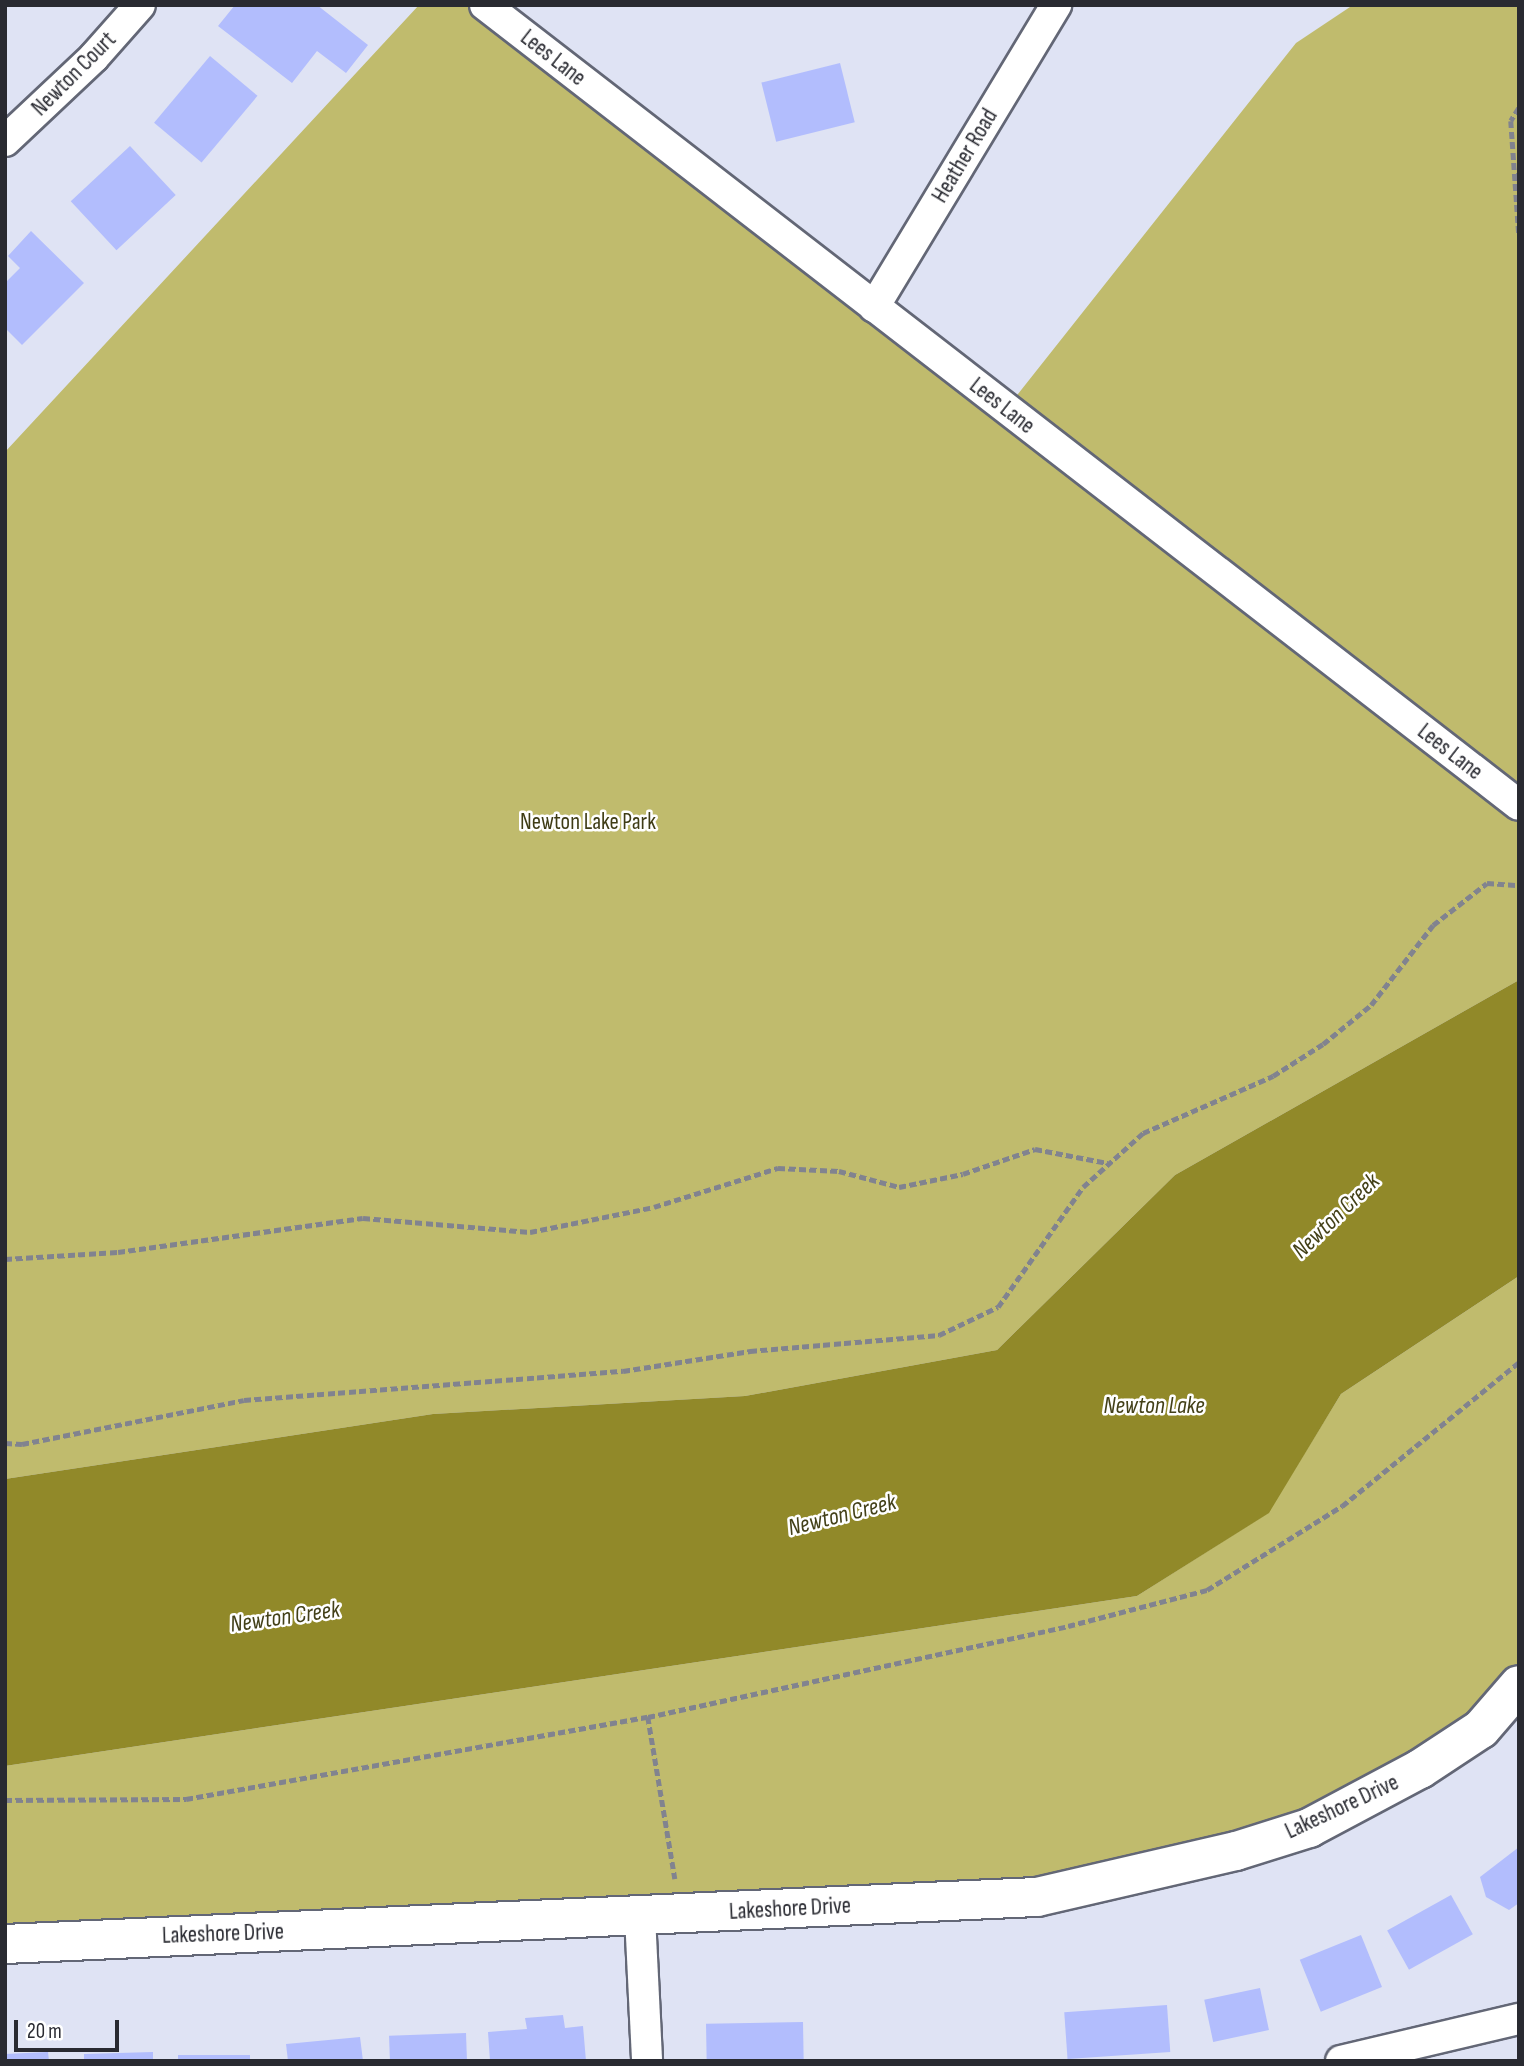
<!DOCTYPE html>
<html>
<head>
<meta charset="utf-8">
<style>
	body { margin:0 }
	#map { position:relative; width:1524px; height:2066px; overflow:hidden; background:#dfe3f4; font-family:"Sofia Sans Condensed",sans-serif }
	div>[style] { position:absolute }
	.green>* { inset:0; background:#c0bb6d }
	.water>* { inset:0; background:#918929 }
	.building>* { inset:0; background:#b2bdfd; transform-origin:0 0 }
	.path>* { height:4.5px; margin-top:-2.25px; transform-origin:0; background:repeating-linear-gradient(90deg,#81838f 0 7px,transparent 0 10.5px) }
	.roads { filter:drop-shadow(2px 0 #636776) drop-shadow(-2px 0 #636776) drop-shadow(0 2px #636776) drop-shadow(0 -2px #636776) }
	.street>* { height:30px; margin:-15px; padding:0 15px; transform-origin:15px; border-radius:15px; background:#fff }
	.secondary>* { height:38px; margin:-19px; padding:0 19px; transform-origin:19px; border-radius:19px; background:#fff }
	span { translate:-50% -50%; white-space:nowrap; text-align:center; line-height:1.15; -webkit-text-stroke:5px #fff; paint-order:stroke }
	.street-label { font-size:23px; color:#292a31 }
	.park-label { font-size:23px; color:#3f3c15 }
	.water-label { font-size:24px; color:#434018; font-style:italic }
	.frame { position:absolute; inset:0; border:7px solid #292a31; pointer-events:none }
	.scale { position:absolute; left:14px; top:2020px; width:105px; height:32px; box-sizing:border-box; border:4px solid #292a31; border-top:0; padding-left:9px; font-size:21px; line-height:24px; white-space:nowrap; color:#292a31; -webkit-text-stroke:5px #fff; paint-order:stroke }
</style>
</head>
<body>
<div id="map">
	<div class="green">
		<div style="clip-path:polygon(419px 5px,485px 5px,1006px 409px,1296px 43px,1353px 5px,1519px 5px,1519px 980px,1175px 1175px,997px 1350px,745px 1396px,433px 1414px,5px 1479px,5px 452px)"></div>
		<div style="clip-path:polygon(1519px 1276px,1519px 1685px,1309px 1828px,1037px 1897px,5px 1944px,5px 1766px,1137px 1596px,1268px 1513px,1341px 1394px)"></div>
	</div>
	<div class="water">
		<div style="clip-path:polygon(1519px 980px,1519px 1276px,1341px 1394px,1269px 1513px,1137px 1596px,5px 1766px,5px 1479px,433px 1414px,745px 1396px,997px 1350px,1175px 1175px)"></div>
	</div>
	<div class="building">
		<div style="clip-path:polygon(235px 5px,317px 5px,368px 45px,346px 73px,317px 51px,292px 83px,218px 26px)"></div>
		<div style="left:210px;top:56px;width:62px;height:87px;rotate:40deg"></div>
		<div style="left:840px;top:63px;width:61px;height:81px;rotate:76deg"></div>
		<div style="left:130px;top:146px;width:67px;height:81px;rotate:47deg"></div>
		<div style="clip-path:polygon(31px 231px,84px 283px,22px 345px,5px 328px,5px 283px,20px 268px,8px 256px)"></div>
		<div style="clip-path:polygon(1519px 1847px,1519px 1903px,1509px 1910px,1486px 1897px,1480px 1877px)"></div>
		<div style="left:1451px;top:1895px;width:45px;height:73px;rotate:61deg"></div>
		<div style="left:1361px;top:1935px;width:56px;height:66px;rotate:68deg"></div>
		<div style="left:1260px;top:1988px;width:43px;height:57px;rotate:78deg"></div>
		<div style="left:1167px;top:2005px;width:47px;height:103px;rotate:86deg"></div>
		<div style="clip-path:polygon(563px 2015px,565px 2028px,583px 2026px,586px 2061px,490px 2061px,488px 2032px,527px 2029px,525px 2018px)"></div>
		<div style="left:803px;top:2022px;width:39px;height:97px;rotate:89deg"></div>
		<div style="left:466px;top:2033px;width:28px;height:77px;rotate:88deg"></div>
		<div style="clip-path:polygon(360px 2037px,363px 2061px,288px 2061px,286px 2044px)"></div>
		<div style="clip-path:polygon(48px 2052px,49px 2061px,5px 2061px,5px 2054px)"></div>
		<div style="clip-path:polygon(153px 2052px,153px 2061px,84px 2061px,84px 2054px)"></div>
		<div style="left:178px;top:2055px;width:72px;height:6px"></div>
	</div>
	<div class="path">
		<div style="left:1519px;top:108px;width:15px;rotate:122deg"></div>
		<div style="left:1511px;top:121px;width:114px;rotate:86deg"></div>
		<div style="left:5px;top:1259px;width:113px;rotate:-3.5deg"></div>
		<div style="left:118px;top:1252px;width:247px;rotate:-7.9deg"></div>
		<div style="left:363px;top:1218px;width:168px;rotate:4.8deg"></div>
		<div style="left:530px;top:1232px;width:126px;rotate:-11.4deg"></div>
		<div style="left:654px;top:1207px;width:130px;rotate:-17.5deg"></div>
		<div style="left:778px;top:1168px;width:61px;rotate:2.8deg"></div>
		<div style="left:839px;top:1171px;width:62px;rotate:14.9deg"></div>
		<div style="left:899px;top:1187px;width:65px;rotate:-11.5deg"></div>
		<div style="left:963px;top:1174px;width:76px;rotate:-19.1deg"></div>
		<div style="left:1035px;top:1149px;width:74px;rotate:10.9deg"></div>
		<div style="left:5px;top:1443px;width:17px;rotate:3deg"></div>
		<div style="left:22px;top:1444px;width:226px;rotate:-11.2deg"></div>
		<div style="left:244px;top:1400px;width:380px;rotate:-4.4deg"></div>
		<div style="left:623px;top:1371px;width:129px;rotate:-8.9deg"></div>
		<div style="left:750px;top:1351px;width:190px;rotate:-4.8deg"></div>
		<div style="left:939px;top:1335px;width:65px;rotate:-25.4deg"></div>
		<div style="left:998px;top:1307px;width:147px;rotate:-54.7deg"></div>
		<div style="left:1083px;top:1187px;width:81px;rotate:-42deg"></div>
		<div style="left:1143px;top:1133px;width:142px;rotate:-23.7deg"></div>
		<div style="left:1273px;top:1076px;width:59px;rotate:-32.6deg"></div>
		<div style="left:1323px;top:1044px;width:62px;rotate:-39.1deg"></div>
		<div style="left:1371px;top:1005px;width:101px;rotate:-52.2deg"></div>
		<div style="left:1433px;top:925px;width:68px;rotate:-37.9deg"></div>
		<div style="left:1487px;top:883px;width:32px;rotate:4deg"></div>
		<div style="left:648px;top:1717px;width:164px;rotate:80.5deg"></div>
		<div style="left:5px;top:1800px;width:181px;rotate:-0.3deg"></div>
		<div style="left:186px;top:1799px;width:469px;rotate:-10.1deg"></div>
		<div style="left:648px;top:1717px;width:430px;rotate:-12.2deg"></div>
		<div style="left:1068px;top:1626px;width:144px;rotate:-14.5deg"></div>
		<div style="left:1207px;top:1590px;width:159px;rotate:-31.9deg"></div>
		<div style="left:1342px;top:1506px;width:228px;rotate:-39.1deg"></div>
	</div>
	<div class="roads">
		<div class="street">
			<div style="left:485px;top:5px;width:1307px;rotate:37.73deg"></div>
			<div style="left:5px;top:141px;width:122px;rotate:-43.3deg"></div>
			<div style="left:94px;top:57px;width:69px;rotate:-48.5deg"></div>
			<div style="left:874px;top:307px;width:353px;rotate:-58.9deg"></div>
			<div style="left:640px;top:1916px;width:145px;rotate:87.2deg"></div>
			<div style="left:1341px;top:2061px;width:183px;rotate:-13.3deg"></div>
		</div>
		<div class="secondary">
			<div style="left:5px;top:1944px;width:1033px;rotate:-2.61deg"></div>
			<div style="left:1037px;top:1897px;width:204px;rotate:-13deg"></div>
			<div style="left:1236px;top:1851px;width:77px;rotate:-17.5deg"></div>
			<div style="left:1309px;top:1828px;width:126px;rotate:-28deg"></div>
			<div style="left:1420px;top:1769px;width:73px;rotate:-33.3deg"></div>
			<div style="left:1481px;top:1729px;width:58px;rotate:-49.2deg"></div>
		</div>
	</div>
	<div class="street-label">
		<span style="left:553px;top:58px;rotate:38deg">Lees Lane</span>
		<span style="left:74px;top:74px;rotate:-45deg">Newton Court</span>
		<span style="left:965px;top:156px;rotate:-59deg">Heather Road</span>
		<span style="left:1002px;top:406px;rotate:38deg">Lees Lane</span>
		<span style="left:1450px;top:752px;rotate:38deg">Lees Lane</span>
		<span style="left:1342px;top:1807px;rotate:-25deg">Lakeshore Drive</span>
		<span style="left:790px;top:1909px;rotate:-3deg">Lakeshore Drive</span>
		<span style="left:223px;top:1934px;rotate:-2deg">Lakeshore Drive</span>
	</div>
	<div class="park-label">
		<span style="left:588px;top:822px">Newton Lake Park</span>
	</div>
	<div class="water-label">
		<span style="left:1336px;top:1216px;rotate:-44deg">Newton Creek</span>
		<span style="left:1154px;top:1406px">Newton Lake</span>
		<span style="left:842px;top:1515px;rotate:-14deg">Newton Creek</span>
		<span style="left:285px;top:1617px;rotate:-8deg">Newton Creek</span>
	</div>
	<div class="frame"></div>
	<div class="scale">20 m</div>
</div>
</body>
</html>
